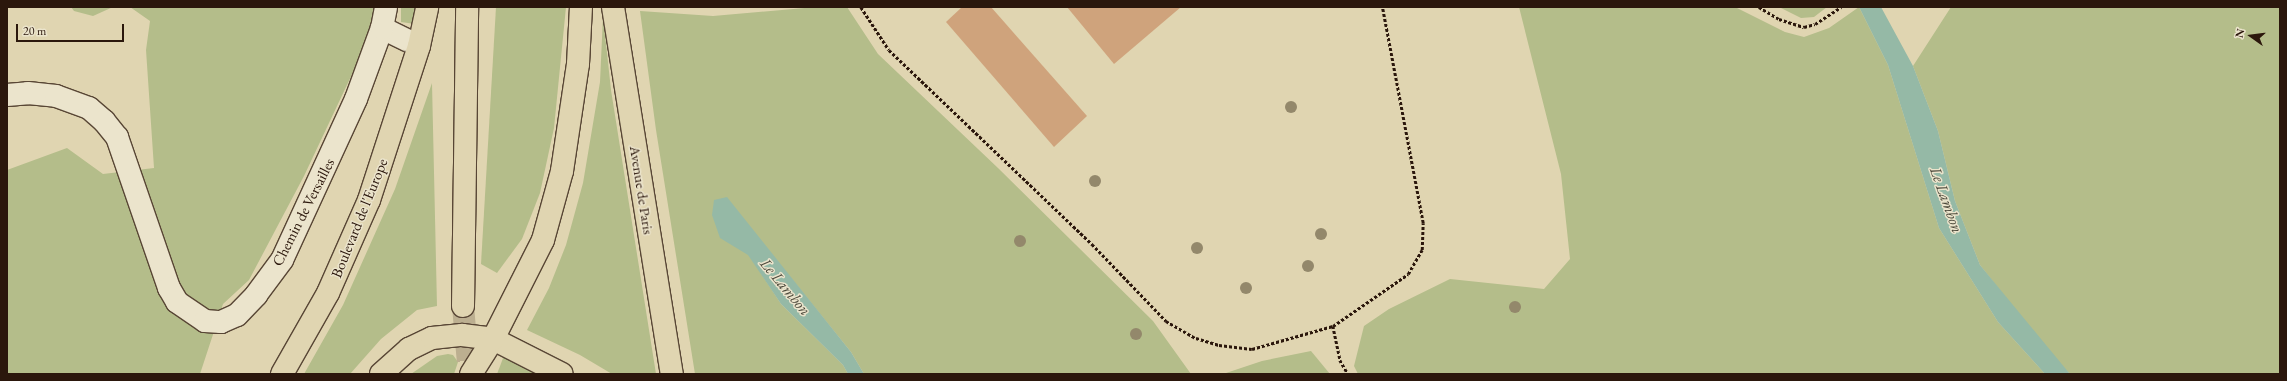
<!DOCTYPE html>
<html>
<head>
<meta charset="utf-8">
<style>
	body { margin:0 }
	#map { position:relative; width:2287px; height:381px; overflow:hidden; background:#e0d5b1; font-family:"EB Garamond",serif }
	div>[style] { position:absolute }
	.green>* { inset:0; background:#b4bd8a }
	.water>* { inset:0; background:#95b9a6 }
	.building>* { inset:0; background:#cfa37c }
	.major-tunnel>* { height:22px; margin-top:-11px; transform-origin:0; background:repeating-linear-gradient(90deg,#bcaf90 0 22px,transparent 0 33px) }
	.path>* { height:2.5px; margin-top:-1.25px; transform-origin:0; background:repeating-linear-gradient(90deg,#2b170c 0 3px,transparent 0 5px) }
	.roads { filter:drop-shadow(1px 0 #584635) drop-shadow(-1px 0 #584635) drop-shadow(0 1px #584635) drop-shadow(0 -1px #584635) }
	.minor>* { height:22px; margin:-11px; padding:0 11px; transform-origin:11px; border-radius:11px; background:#ebe4cc }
	.major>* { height:22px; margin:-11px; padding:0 11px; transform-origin:11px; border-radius:11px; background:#e0d5b1 }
	.trees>* { width:12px; height:12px; margin:-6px; border-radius:50%; background:#93886b }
	span { translate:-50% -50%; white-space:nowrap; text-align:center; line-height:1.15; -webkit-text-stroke:3px #ebe4cc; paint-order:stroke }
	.street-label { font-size:15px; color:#2b170c }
	.water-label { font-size:16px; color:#4b483a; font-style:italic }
	.frame { position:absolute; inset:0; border:8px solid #2b170c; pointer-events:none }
	.north { position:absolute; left:2231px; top:16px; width:40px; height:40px; -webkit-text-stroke:3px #ebe4cc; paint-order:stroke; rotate:284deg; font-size:11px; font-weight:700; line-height:16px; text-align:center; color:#2b170c }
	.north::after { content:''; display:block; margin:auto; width:14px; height:18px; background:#2b170c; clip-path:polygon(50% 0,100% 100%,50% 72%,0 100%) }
	.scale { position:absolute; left:16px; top:24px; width:108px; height:18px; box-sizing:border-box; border:2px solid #2b170c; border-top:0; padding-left:5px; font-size:12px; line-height:14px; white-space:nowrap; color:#2b170c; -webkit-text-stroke:3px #ebe4cc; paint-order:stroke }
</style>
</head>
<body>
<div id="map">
	<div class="green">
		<div style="clip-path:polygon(71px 7px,113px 7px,93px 16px,74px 11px)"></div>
		<div style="clip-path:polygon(130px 7px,375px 7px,371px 29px,354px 70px,304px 176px,249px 280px,223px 304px,200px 374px,7px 374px,7px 170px,67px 148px,103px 174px,154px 168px,146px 50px,150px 21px)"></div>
		<div style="clip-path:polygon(401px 7px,419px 7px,415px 24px,401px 22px)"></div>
		<div style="clip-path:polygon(496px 7px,566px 7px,554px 128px,540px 193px,522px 239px,497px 273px,481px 264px)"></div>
		<div style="clip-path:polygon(816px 7px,847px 7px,878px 54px,998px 168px,1153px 321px,1191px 374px,864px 374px,851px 352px,762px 242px,749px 255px,781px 304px,843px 365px,848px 374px,695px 374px,656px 130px,640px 11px,713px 16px)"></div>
		<div style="clip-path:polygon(1519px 7px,1735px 7px,1785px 32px,1804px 37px,1829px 28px,1859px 7px,1888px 65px,1939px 228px,1998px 322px,2045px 374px,1358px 374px,1354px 366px,1364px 326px,1389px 309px,1450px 279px,1544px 289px,1570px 259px,1561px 174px)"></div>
		<div style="clip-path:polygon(1779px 7px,1827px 7px,1814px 17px,1801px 18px)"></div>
		<div style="clip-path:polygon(1951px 7px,2280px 7px,2280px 374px,2070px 374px,2048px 351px,1980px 265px,1955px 201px,1938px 131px,1913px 66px)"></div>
		<div style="clip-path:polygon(603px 16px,611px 90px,656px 374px,612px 374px,580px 355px,527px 330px,549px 288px,566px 245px,583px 183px,600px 82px)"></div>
		<div style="clip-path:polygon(432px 83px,437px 306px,417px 310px,381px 339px,350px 374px,304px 374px,343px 305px,395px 189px)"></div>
		<div style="clip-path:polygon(1311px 351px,1330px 374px,1223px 374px,1262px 361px)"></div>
		<div style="clip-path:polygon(505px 353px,541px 374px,497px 374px)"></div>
		<div style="clip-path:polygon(448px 354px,453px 355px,458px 362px,454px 374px,411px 374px,437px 356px)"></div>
	</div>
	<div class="water">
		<div style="clip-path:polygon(1859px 7px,1881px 7px,1913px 66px,1938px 131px,1955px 201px,1980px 265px,2070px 374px,2045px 374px,1998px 322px,1939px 228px,1888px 65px)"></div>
		<div style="clip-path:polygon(727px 197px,851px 352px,864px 374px,848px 374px,843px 365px,781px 304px,748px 255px,720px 238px,712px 215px,714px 200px)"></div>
	</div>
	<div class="building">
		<div style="clip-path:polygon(962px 7px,991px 7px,1087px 116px,1054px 147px,946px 22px)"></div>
		<div style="clip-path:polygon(1067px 7px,1181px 7px,1114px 64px)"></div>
	</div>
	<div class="major-tunnel">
		<div style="left:463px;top:306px;width:68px;rotate:85deg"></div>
	</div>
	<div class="path">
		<div style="left:861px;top:7px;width:51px;rotate:56.9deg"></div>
		<div style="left:889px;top:50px;width:281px;rotate:43.7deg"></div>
		<div style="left:1092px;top:244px;width:107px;rotate:46.1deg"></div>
		<div style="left:1166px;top:321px;width:34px;rotate:30deg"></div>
		<div style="left:1196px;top:338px;width:24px;rotate:17deg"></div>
		<div style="left:1219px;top:345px;width:33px;rotate:7deg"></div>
		<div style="left:1252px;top:349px;width:84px;rotate:-15.9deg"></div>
		<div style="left:1333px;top:326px;width:91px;rotate:-34.7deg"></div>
		<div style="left:1408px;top:274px;width:28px;rotate:-60deg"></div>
		<div style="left:1422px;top:250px;width:27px;rotate:-88deg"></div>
		<div style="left:1423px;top:223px;width:220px;rotate:-100.7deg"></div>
		<div style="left:1759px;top:7px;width:23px;rotate:31deg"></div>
		<div style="left:1779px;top:19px;width:26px;rotate:18deg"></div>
		<div style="left:1804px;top:27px;width:11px;rotate:-15deg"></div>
		<div style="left:1815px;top:24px;width:31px;rotate:-33deg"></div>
		<div style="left:1333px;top:326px;width:35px;rotate:78deg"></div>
		<div style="left:1340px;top:360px;width:16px;rotate:60deg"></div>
	</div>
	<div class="roads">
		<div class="minor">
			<div style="left:382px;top:28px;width:28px;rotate:26deg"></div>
			<div style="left:7px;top:95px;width:21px;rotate:-5deg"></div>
			<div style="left:28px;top:93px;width:28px;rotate:6deg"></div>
			<div style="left:56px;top:96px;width:35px;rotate:20deg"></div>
			<div style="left:89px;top:108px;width:20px;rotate:41deg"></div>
			<div style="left:104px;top:121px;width:21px;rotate:51deg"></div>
			<div style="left:117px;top:137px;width:160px;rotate:71deg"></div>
			<div style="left:169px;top:288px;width:16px;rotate:60deg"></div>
			<div style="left:177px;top:302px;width:34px;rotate:34deg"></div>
			<div style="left:205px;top:321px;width:16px;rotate:4deg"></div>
			<div style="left:221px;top:322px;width:17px;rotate:-24deg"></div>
			<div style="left:237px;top:315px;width:28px;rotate:-46deg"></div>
			<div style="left:256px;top:295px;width:44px;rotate:-53.4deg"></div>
			<div style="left:282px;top:260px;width:177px;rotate:-65.3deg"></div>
			<div style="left:356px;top:99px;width:76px;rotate:-69.9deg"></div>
			<div style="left:382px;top:28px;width:21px;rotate:-79deg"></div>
		</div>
		<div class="major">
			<div style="left:613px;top:7px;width:372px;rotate:80.9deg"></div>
			<div style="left:463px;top:306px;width:299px;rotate:-89.2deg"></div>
			<div style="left:282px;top:374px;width:93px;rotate:-60.4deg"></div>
			<div style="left:328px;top:293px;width:102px;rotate:-66.2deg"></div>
			<div style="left:369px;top:200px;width:162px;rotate:-72deg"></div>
			<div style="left:419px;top:46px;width:40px;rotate:-78deg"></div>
			<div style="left:381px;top:374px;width:38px;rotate:-42deg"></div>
			<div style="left:409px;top:349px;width:25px;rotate:-26deg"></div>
			<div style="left:432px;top:338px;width:30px;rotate:-6deg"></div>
			<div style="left:462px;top:335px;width:31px;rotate:7deg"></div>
			<div style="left:493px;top:339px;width:77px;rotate:26.9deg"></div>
			<div style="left:471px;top:374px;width:41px;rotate:-57.8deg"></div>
			<div style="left:493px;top:339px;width:111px;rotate:-63.2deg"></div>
			<div style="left:543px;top:240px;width:72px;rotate:-74.6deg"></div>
			<div style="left:562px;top:171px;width:108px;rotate:-81.5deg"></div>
			<div style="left:578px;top:64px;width:57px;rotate:-87deg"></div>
		</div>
	</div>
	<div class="trees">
		<div style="left:1291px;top:107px"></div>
		<div style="left:1095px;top:181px"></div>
		<div style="left:1321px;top:234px"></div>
		<div style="left:1020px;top:241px"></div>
		<div style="left:1197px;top:248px"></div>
		<div style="left:1308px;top:266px"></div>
		<div style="left:1246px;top:288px"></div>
		<div style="left:1515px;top:307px"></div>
		<div style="left:1136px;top:334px"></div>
	</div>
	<div class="street-label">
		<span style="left:642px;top:190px;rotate:81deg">Avenue de Paris</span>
		<span style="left:303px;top:212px;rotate:-63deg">Chemin de Versailles</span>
		<span style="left:359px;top:218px;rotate:-68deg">Boulevard de l'Europe</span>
	</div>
	<div class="water-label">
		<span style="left:1946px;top:200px;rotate:70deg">Le Lambon</span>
		<span style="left:785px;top:287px;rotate:50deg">Le Lambon</span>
	</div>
	<div class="frame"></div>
	<div class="north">N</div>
	<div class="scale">20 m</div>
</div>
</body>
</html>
